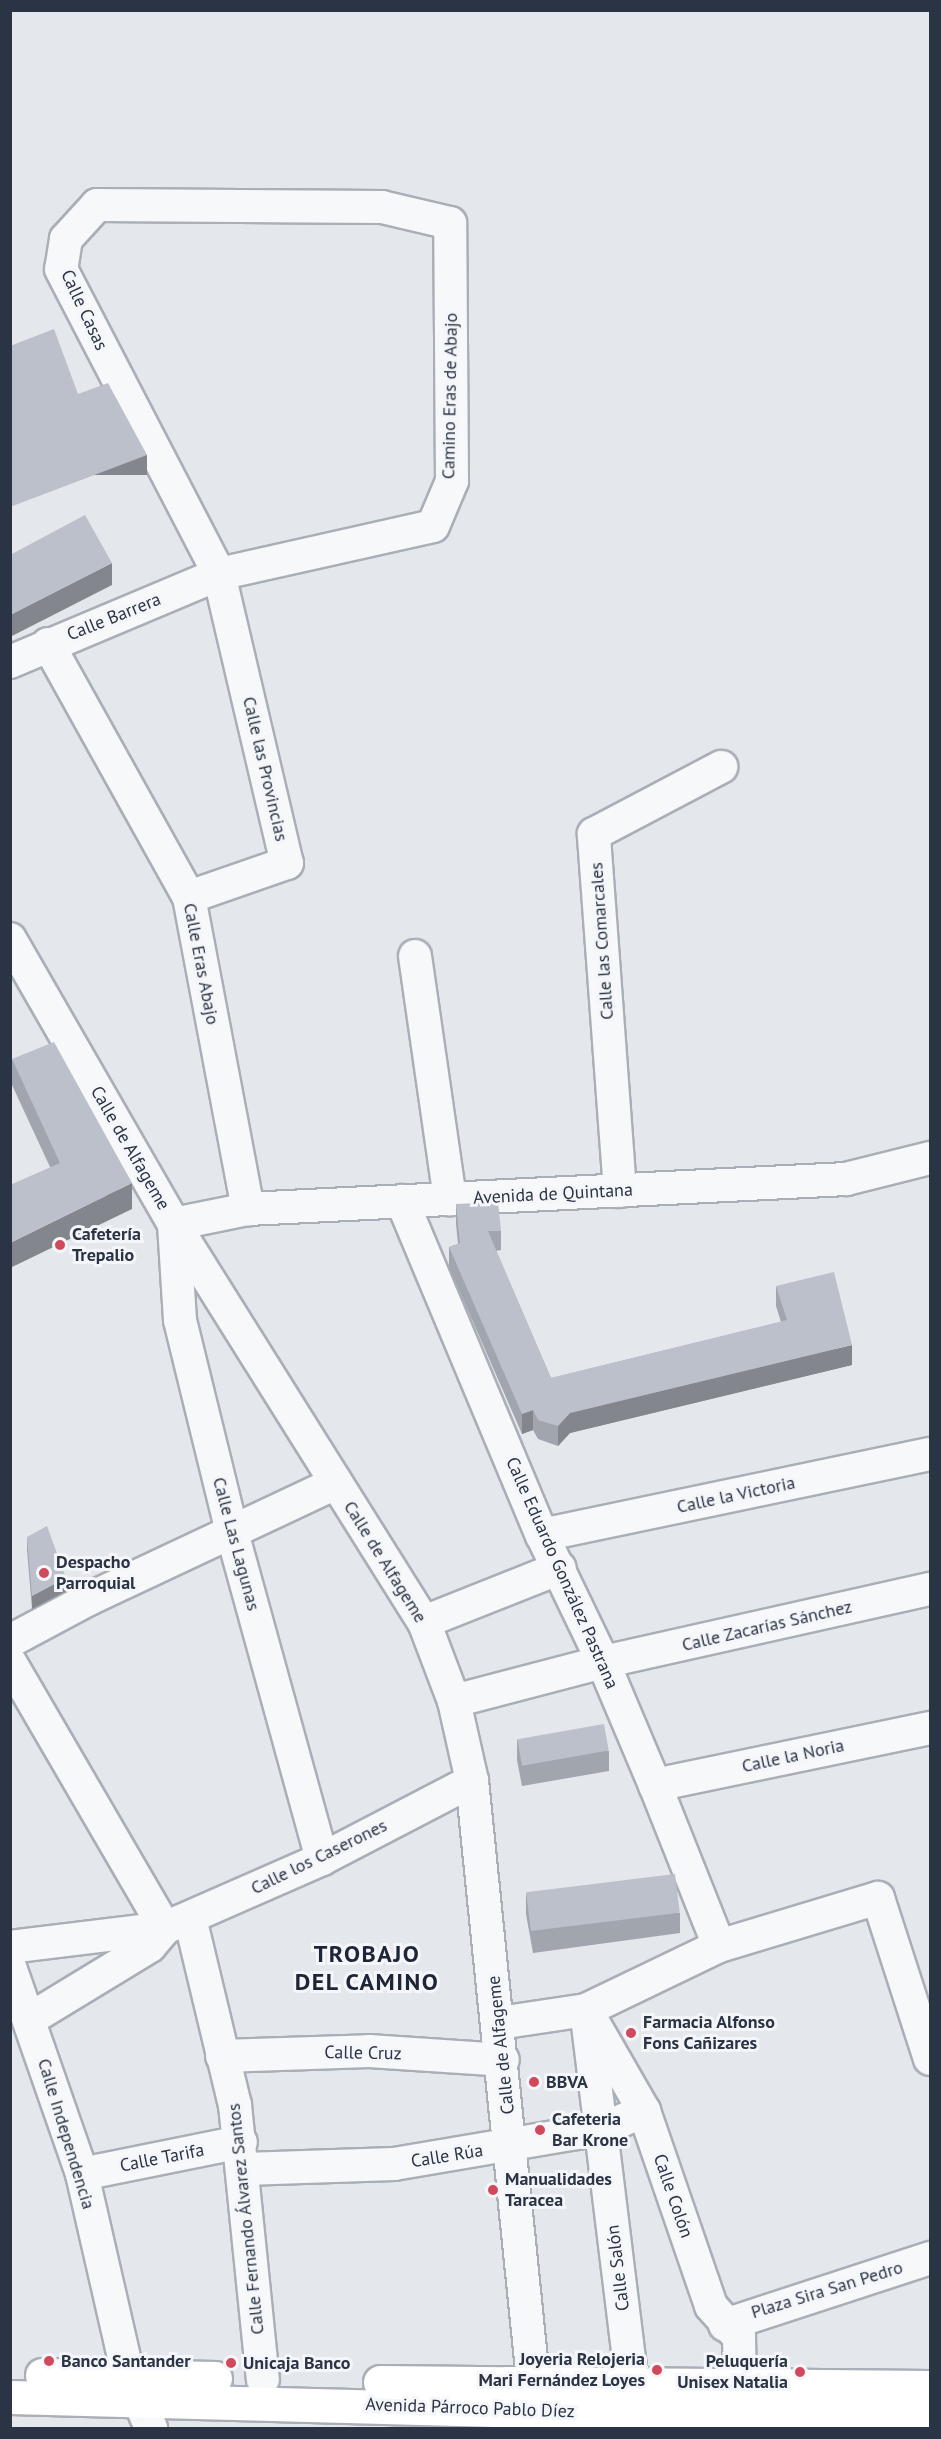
<!DOCTYPE html>
<html>
<head>
<meta charset="utf-8">
<style>
	body { margin:0 }
	#map { position:relative; width:941px; height:2439px; overflow:hidden; background:#e4e7ec; font-family:"PT Sans",sans-serif }
	div>[style] { position:absolute }
	.roads { filter:drop-shadow(2px 0 #a9aeb7) drop-shadow(-2px 0 #a9aeb7) drop-shadow(0 2px #a9aeb7) drop-shadow(0 -2px #a9aeb7) }
	.minor>* { height:32px; margin:-16px; padding:0 16px; transform-origin:16px; border-radius:16px; background:#f7f8fa }
	.major>* { height:33px; margin:-16.5px; padding:0 16.5px; transform-origin:16.5px; border-radius:16.5px; background:#fff }
	.wall>* { inset:0; background:#a1a5ae }
	.shaded-wall>* { inset:0; background:#83868d; transform-origin:0 0 }
	.building>* { inset:0; background:#bbc0ca; transform-origin:0 0 }
	.dots>* { width:16px; height:16px; translate:-50% -50%; box-sizing:border-box; border:3px solid #f4f6f9; border-radius:50% }
	span { translate:-50% -50%; white-space:nowrap; text-align:center; line-height:1.15; -webkit-text-stroke:6px #f4f6f9; paint-order:stroke }
	.street-label { font-size:18px; color:#2b3445 }
	.poi-label { font-size:18px; color:#2b3445; font-weight:700 }
	.left { translate:0 -50%; text-align:left }
	.right { translate:-100% -50%; text-align:right }
	.district-label { font-size:24px; color:#1d2536; font-weight:700; letter-spacing:1.5px }
	.frame { position:absolute; inset:0; border:12px solid #2b3445; pointer-events:none }
</style>
</head>
<body>
<div id="map">
	<div class="roads">
		<div class="minor">
			<div style="left:48px;top:644px;width:290px;rotate:60.9deg"></div>
			<div style="left:189px;top:897px;width:318px;rotate:79.3deg"></div>
			<div style="left:10px;top:662px;width:227px;rotate:-22.8deg"></div>
			<div style="left:219px;top:574px;width:219px;rotate:-12.6deg"></div>
			<div style="left:433px;top:526px;width:49px;rotate:-67.1deg"></div>
			<div style="left:452px;top:481px;width:258px;rotate:-90.4deg"></div>
			<div style="left:450px;top:223px;width:70px;rotate:-166.8deg"></div>
			<div style="left:382px;top:207px;width:285px;rotate:-179.6deg"></div>
			<div style="left:97px;top:205px;width:46px;rotate:132.4deg"></div>
			<div style="left:66px;top:239px;width:30px;rotate:99deg"></div>
			<div style="left:61px;top:269px;width:343px;rotate:62.6deg"></div>
			<div style="left:219px;top:574px;width:297px;rotate:76.8deg"></div>
			<div style="left:287px;top:863px;width:104px;rotate:160.9deg"></div>
			<div style="left:10px;top:939px;width:329px;rotate:60.1deg"></div>
			<div style="left:174px;top:1224px;width:470px;rotate:57.9deg"></div>
			<div style="left:424px;top:1622px;width:85px;rotate:69.2deg"></div>
			<div style="left:454px;top:1701px;width:82px;rotate:77.3deg"></div>
			<div style="left:472px;top:1781px;width:650px;rotate:84.18deg"></div>
			<div style="left:415px;top:956px;width:246px;rotate:81.8deg"></div>
			<div style="left:620px;top:1191px;width:358px;rotate:-94.2deg"></div>
			<div style="left:594px;top:834px;width:144px;rotate:-27.8deg"></div>
			<div style="left:402px;top:1201px;width:362px;rotate:67.3deg"></div>
			<div style="left:542px;top:1535px;width:141px;rotate:64.3deg"></div>
			<div style="left:603px;top:1662px;width:134px;rotate:67.1deg"></div>
			<div style="left:655px;top:1785px;width:173px;rotate:68.3deg"></div>
			<div style="left:542px;top:1535px;width:396px;rotate:-11.8deg"></div>
			<div style="left:424px;top:1622px;width:146px;rotate:-21.7deg"></div>
			<div style="left:10px;top:1641px;width:89px;rotate:-28deg"></div>
			<div style="left:89px;top:1599px;width:273px;rotate:-25.2deg"></div>
			<div style="left:10px;top:1662px;width:308px;rotate:59.8deg"></div>
			<div style="left:454px;top:1701px;width:154px;rotate:-14.7deg"></div>
			<div style="left:603px;top:1662px;width:335px;rotate:-12.6deg"></div>
			<div style="left:655px;top:1785px;width:281px;rotate:-11.7deg"></div>
			<div style="left:322px;top:1859px;width:339px;rotate:-105.4deg"></div>
			<div style="left:232px;top:1532px;width:218px;rotate:-103.8deg"></div>
			<div style="left:180px;top:1320px;width:96px;rotate:-93.6deg"></div>
			<div style="left:174px;top:1224px;width:76px;rotate:-11.5deg"></div>
			<div style="left:248px;top:1209px;width:599px;rotate:-2.87deg"></div>
			<div style="left:846px;top:1179px;width:87px;rotate:-14deg"></div>
			<div style="left:190px;top:1918px;width:192px;rotate:76.5deg"></div>
			<div style="left:235px;top:2105px;width:276px;rotate:84.2deg"></div>
			<div style="left:10px;top:1947px;width:156px;rotate:-7deg"></div>
			<div style="left:165px;top:1928px;width:171px;rotate:-23.7deg"></div>
			<div style="left:322px;top:1859px;width:169px;rotate:-27.5deg"></div>
			<div style="left:10px;top:1967px;width:219px;rotate:70.8deg"></div>
			<div style="left:82px;top:2174px;width:206px;rotate:77.1deg"></div>
			<div style="left:128px;top:2375px;width:58px;rotate:66.5deg"></div>
			<div style="left:586px;top:2010px;width:116px;rotate:60.1deg"></div>
			<div style="left:644px;top:2111px;width:206px;rotate:71deg"></div>
			<div style="left:711px;top:2306px;width:42px;rotate:47.9deg"></div>
			<div style="left:739px;top:2337px;width:48px;rotate:88.8deg"></div>
			<div style="left:30px;top:2019px;width:140px;rotate:-31.3deg"></div>
			<div style="left:150px;top:1946px;width:23px;rotate:-50deg"></div>
			<div style="left:499px;top:2023px;width:88px;rotate:-8.5deg"></div>
			<div style="left:586px;top:2010px;width:148px;rotate:-25.7deg"></div>
			<div style="left:719px;top:1946px;width:166px;rotate:-16.8deg"></div>
			<div style="left:878px;top:1898px;width:169px;rotate:72.1deg"></div>
			<div style="left:588px;top:2025px;width:361px;rotate:83deg"></div>
			<div style="left:222px;top:2056px;width:147px;rotate:-1.9deg"></div>
			<div style="left:369px;top:2051px;width:134px;rotate:3.8deg"></div>
			<div style="left:244px;top:2169px;width:150px;rotate:-1.9deg"></div>
			<div style="left:394px;top:2164px;width:211px;rotate:-9.6deg"></div>
			<div style="left:602px;top:2129px;width:46px;rotate:-23.2deg"></div>
			<div style="left:82px;top:2174px;width:162px;rotate:-11.4deg"></div>
			<div style="left:725px;top:2325px;width:216px;rotate:-18.1deg"></div>
		</div>
		<div class="major">
			<div style="left:42px;top:2375px;width:173px;rotate:1deg"></div>
			<div style="left:380px;top:2382px;width:550px;rotate:0.52deg"></div>
			<div style="left:10px;top:2397px;width:564px;rotate:1.52deg"></div>
			<div style="left:574px;top:2412px;width:356px;rotate:0.3deg"></div>
		</div>
	</div>
	<div class="wall">
		<div style="clip-path:polygon(12px 1059px,132px 1209px,50px 1167px,12px 1085px)"></div>
		<div style="clip-path:polygon(456px 1204px,501px 1231px,501px 1250px,496px 1251px,551px 1378px,781px 1322px,776px 1306px,776px 1286px,852px 1365px,570px 1433px,558px 1446px,538px 1439px,533px 1430px,522px 1434px,449px 1267px,449px 1247px,458px 1244px,456px 1224px)"></div>
		<div style="clip-path:polygon(27px 1537px,66px 1591px,32px 1609px,27px 1550px)"></div>
		<div style="clip-path:polygon(517px 1740px,609px 1751px,609px 1771px,522px 1786px,517px 1760px)"></div>
		<div style="clip-path:polygon(526px 1894px,680px 1913px,680px 1933px,533px 1953px,526px 1914px)"></div>
	</div>
	<div class="shaded-wall">
		<div style="left:147px;top:455px;width:20px;height:147px;rotate:90deg"></div>
		<div style="clip-path:polygon(112px 563px,112px 585px,10px 637px,10px 615px)"></div>
		<div style="clip-path:polygon(132px 1183px,132px 1209px,10px 1268px,10px 1243px)"></div>
		<div style="clip-path:polygon(852px 1345px,852px 1365px,570px 1433px,558px 1446px,558px 1426px,570px 1413px)"></div>
		<div style="clip-path:polygon(533px 1410px,533px 1430px,522px 1434px,522px 1414px)"></div>
		<div style="clip-path:polygon(66px 1578px,66px 1591px,32px 1609px,32px 1596px)"></div>
	</div>
	<div class="building">
		<div style="clip-path:polygon(54px 329px,78px 394px,108px 383px,147px 455px,10px 507px,10px 346px)"></div>
		<div style="clip-path:polygon(85px 515px,112px 563px,10px 615px,10px 555px)"></div>
		<div style="clip-path:polygon(54px 1042px,132px 1183px,10px 1243px,10px 1185px,60px 1163px,12px 1059px)"></div>
		<div style="clip-path:polygon(498px 1202px,501px 1231px,488px 1231px,551px 1378px,787px 1320px,776px 1286px,834px 1272px,852px 1345px,570px 1413px,558px 1426px,538px 1420px,533px 1410px,522px 1414px,449px 1247px,460px 1243px,456px 1204px)"></div>
		<div style="clip-path:polygon(47px 1526px,66px 1578px,32px 1596px,27px 1537px)"></div>
		<div style="left:604px;top:1724px;width:27px;height:88px;rotate:80deg"></div>
		<div style="left:675px;top:1874px;width:39px;height:150px;rotate:83deg"></div>
	</div>
	<div class="dots">
		<div style="left:60px;top:1245px;background:#d1495b"></div>
		<div style="left:44px;top:1573px;background:#d1495b"></div>
		<div style="left:631px;top:2033px;background:#d1495b"></div>
		<div style="left:534px;top:2082px;background:#d1495b"></div>
		<div style="left:540px;top:2130px;background:#d1495b"></div>
		<div style="left:493px;top:2190px;background:#d1495b"></div>
		<div style="left:49px;top:2361px;background:#d1495b"></div>
		<div style="left:231px;top:2363px;background:#d1495b"></div>
		<div style="left:657px;top:2370px;background:#d1495b"></div>
		<div style="left:800px;top:2372px;background:#d1495b"></div>
	</div>
	<div class="street-label">
		<span style="left:84px;top:310px;rotate:65deg">Calle Casas</span>
		<span style="left:450px;top:396px;rotate:-89deg">Camino Eras de Abajo</span>
		<span style="left:114px;top:617px;rotate:-22deg">Calle Barrera</span>
		<span style="left:265px;top:769px;rotate:77deg">Calle las Provincias</span>
		<span style="left:602px;top:941px;rotate:-94deg">Calle las Comarcales</span>
		<span style="left:201px;top:964px;rotate:79deg">Calle Eras Abajo</span>
		<span style="left:130px;top:1148px;rotate:60deg">Calle de Alfageme</span>
		<span style="left:553px;top:1194px;rotate:-3deg">Avenida de Quintana</span>
		<span style="left:736px;top:1495px;rotate:-12deg">Calle la Victoria</span>
		<span style="left:236px;top:1544px;rotate:75deg">Calle Las Lagunas</span>
		<span style="left:385px;top:1562px;rotate:58deg">Calle de Alfageme</span>
		<span style="left:562px;top:1573px;rotate:66deg">Calle Eduardo González Pastrana</span>
		<span style="left:767px;top:1626px;rotate:-13deg">Calle Zacarías Sánchez</span>
		<span style="left:793px;top:1756px;rotate:-12deg">Calle la Noria</span>
		<span style="left:319px;top:1857px;rotate:-26deg">Calle los Caserones</span>
		<span style="left:501px;top:2045px;rotate:-96deg">Calle de Alfageme</span>
		<span style="left:363px;top:2053px;rotate:1deg">Calle Cruz</span>
		<span style="left:66px;top:2134px;rotate:73deg">Calle Independencia</span>
		<span style="left:447px;top:2156px;rotate:-9deg">Calle Rúa</span>
		<span style="left:162px;top:2158px;rotate:-11deg">Calle Tarifa</span>
		<span style="left:673px;top:2196px;rotate:71deg">Calle Colón</span>
		<span style="left:246px;top:2219px;rotate:-96deg">Calle Fernando Álvarez Santos</span>
		<span style="left:618px;top:2268px;rotate:-97deg">Calle Salón</span>
		<span style="left:827px;top:2290px;rotate:-17deg">Plaza Sira San Pedro</span>
		<span style="left:470px;top:2408px;rotate:2deg">Avenida Párroco Pablo Díez</span>
	</div>
	<div class="poi-label">
		<span class="left" style="left:72px;top:1245px">Cafetería<br>Trepalio</span>
		<span class="left" style="left:56px;top:1573px">Despacho<br>Parroquial</span>
		<span class="left" style="left:643px;top:2033px">Farmacia Alfonso<br>Fons Cañizares</span>
		<span class="left" style="left:546px;top:2082px">BBVA</span>
		<span class="left" style="left:552px;top:2130px">Cafeteria<br>Bar Krone</span>
		<span class="left" style="left:505px;top:2190px">Manualidades<br>Taracea</span>
		<span class="right" style="left:645px;top:2370px">Joyeria Relojeria<br>Mari Fernández Loyes</span>
		<span class="left" style="left:61px;top:2361px">Banco Santander</span>
		<span class="right" style="left:788px;top:2372px">Peluquería<br>Unisex Natalia</span>
		<span class="left" style="left:243px;top:2363px">Unicaja Banco</span>
	</div>
	<div class="district-label">
		<span style="left:367px;top:1968px">TROBAJO<br>DEL CAMINO</span>
	</div>
	<div class="frame"></div>
</div>
</body>
</html>
